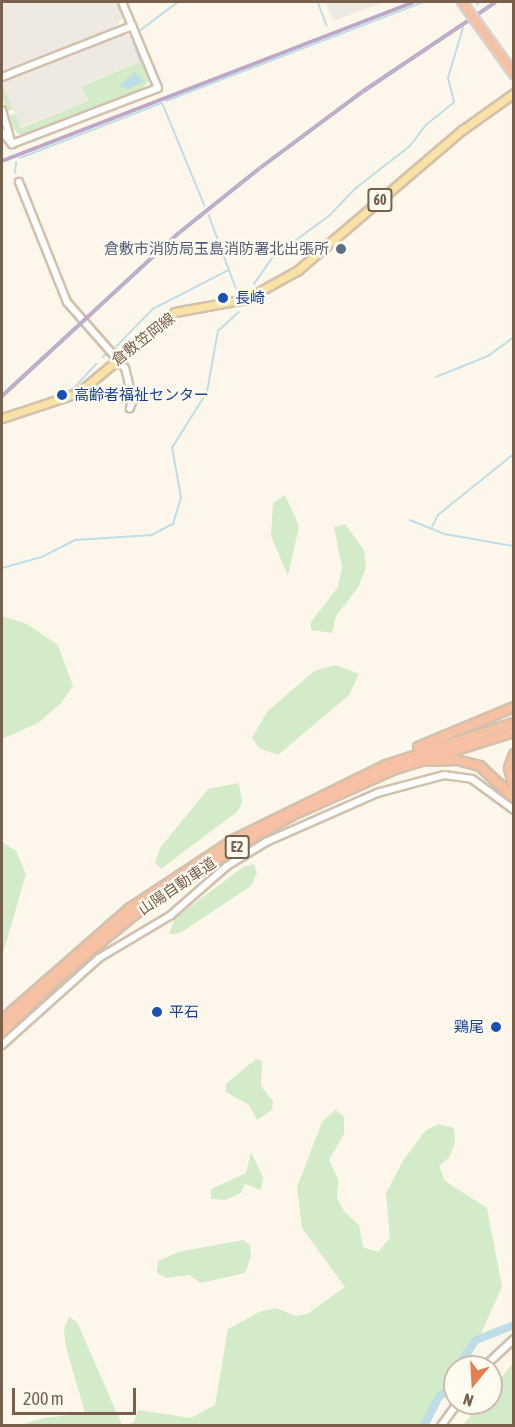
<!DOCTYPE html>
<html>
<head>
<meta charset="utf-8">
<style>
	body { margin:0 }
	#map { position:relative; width:515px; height:1427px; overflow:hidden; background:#fdf7eb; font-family:"Asap Condensed","Noto Sans JP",sans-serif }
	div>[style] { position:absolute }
	.industrial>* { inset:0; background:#eee9e3 }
	.green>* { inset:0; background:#d3ebc8 }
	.water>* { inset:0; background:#bedde7 }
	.stream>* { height:1.5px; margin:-0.75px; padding:0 0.75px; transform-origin:0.75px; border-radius:0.75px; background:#bedde7 }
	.river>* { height:8px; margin:-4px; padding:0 4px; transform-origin:4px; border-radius:4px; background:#bedde7 }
	.roads { filter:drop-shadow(2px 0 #d2c1ad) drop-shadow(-2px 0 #d2c1ad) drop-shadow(0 2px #d2c1ad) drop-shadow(0 -2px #d2c1ad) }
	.secondary>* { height:6px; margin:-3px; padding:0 3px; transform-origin:3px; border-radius:3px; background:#fff }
	.primary>* { height:7px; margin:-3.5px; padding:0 3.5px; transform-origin:3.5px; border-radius:3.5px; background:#fae2a4 }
	.highway>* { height:8px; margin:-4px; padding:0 4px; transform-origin:4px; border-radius:4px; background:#f6c0a2 }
	.rail>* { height:4px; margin-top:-2px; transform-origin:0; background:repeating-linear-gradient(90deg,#fffbf1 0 4.5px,#bca7c8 0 9px); box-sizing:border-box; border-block:2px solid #bca7c8 }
	.bridges { filter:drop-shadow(2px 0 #d9d2cd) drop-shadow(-2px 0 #d9d2cd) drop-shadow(0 2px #d9d2cd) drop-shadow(0 -2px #d9d2cd) }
	.highway-bridge>* { height:8px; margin:-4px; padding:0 4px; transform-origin:4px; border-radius:4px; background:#f6c0a2 }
	.dots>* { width:16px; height:16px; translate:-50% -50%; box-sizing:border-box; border:3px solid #fffbf1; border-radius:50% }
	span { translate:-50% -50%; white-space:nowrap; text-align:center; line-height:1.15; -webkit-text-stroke:4.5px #fffbf1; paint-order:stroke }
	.shield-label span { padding:2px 4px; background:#fffbf1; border:2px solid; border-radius:4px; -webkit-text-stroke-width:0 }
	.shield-label { font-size:14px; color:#78604d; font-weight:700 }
	.service-label { font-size:15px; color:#4e5e75 }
	.right { translate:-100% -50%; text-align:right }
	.transit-label { font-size:15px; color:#164399 }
	.left { translate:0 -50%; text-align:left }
	.street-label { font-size:15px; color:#78604d }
	.frame { position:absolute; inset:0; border:3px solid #78604d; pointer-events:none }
	.north { position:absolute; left:443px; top:1355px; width:60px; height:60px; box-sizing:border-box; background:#fffbf1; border:2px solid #c9bdaf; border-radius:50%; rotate:198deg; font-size:16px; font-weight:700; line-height:24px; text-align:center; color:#78604d }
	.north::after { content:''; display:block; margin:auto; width:21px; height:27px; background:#e57f51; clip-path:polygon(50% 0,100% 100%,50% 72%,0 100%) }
	.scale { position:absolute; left:12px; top:1388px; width:124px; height:27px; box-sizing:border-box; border:3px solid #78604d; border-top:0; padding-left:8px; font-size:18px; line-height:21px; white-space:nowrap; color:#78604d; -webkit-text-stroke:4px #fffbf1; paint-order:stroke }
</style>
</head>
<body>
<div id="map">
	<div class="industrial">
		<div style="clip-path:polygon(2px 2px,116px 2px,123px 18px,115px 27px,2px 71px)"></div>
		<div style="clip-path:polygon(325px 2px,384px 2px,334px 21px)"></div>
		<div style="clip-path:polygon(119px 34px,130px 36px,140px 61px,82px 85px,88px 101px,20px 127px,2px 80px)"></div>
	</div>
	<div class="green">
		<div style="clip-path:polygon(141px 61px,149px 81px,141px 90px,27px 134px,18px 134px,14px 129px,9px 116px,15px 113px,21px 128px,88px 101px,82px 86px)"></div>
		<div style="clip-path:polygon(2px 82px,13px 109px,7px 112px,2px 98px)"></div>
		<div style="clip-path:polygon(285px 495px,299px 526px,288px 576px,271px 536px,273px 503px)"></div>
		<div style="clip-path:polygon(345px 524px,364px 550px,366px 567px,359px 586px,336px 616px,332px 633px,311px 630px,311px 622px,338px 587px,342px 567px,334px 527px)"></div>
		<div style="clip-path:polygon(2px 616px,27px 624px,58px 645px,73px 686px,61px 703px,38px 723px,2px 739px)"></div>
		<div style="clip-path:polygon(336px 665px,359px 674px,349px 695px,278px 755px,259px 748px,252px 738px,267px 712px,314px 671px)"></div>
		<div style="clip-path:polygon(239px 783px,242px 803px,238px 811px,161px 869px,155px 863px,160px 848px,208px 789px)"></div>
		<div style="clip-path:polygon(2px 842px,16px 851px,26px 874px,2px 957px)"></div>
		<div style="clip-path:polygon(254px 864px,257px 873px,251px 886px,180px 933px,169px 934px,175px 918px,243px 867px)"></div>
		<div style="clip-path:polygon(256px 1059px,262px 1061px,261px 1086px,273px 1101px,272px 1110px,257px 1120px,249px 1105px,226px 1092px,226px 1084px)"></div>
		<div style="clip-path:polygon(335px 1110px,344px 1116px,344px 1134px,329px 1160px,338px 1179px,337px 1198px,344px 1211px,359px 1225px,363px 1247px,378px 1252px,390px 1238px,386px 1193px,403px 1161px,425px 1131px,438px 1124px,454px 1128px,455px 1143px,449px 1158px,439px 1166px,445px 1181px,487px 1208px,502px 1287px,466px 1367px,455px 1367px,455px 1382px,423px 1425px,126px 1425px,134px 1422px,138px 1410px,191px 1418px,215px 1405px,228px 1329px,259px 1312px,276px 1308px,296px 1316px,307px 1314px,345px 1287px,302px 1228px,297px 1187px,322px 1122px)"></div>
		<div style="clip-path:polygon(251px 1152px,263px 1178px,261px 1190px,245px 1184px,241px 1193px,225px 1200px,211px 1199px,211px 1189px,246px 1173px)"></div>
		<div style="clip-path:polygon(243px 1240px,250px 1245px,251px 1257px,245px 1273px,201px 1283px,189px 1275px,166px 1278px,157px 1273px,158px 1261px,178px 1252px)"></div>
		<div style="clip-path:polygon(69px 1317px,77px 1322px,122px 1425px,20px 1425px,44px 1418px,85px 1413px,66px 1347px,64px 1330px)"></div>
		<div style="clip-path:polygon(513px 1363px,513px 1425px,463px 1425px,481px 1403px,491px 1403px,491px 1390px)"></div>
	</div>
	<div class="water">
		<div style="clip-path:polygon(135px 72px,144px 82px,128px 89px,119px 86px)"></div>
	</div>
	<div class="stream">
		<div style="left:117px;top:2px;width:10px;rotate:66deg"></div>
		<div style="left:318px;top:2px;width:25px;rotate:69deg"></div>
		<div style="left:477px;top:5px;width:4px;rotate:-56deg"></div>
		<div style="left:138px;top:32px;width:50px;rotate:-36.9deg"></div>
		<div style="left:134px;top:43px;width:19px;rotate:69deg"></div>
		<div style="left:166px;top:101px;width:276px;rotate:-21deg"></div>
		<div style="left:163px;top:104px;width:110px;rotate:67.6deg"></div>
		<div style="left:465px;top:124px;width:60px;rotate:-35.5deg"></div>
		<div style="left:440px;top:145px;width:13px;rotate:-42deg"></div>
		<div style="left:20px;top:158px;width:152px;rotate:-21.2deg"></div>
		<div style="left:15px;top:173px;width:10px;rotate:-84deg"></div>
		<div style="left:209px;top:215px;width:78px;rotate:69.7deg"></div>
		<div style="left:254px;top:284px;width:32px;rotate:-55deg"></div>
		<div style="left:272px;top:258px;width:71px;rotate:-36.4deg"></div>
		<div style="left:329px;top:216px;width:37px;rotate:-46deg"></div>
		<div style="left:355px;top:189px;width:70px;rotate:-38deg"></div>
		<div style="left:410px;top:146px;width:26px;rotate:-53deg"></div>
		<div style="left:426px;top:125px;width:36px;rotate:-39deg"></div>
		<div style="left:454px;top:102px;width:25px;rotate:-104deg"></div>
		<div style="left:448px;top:78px;width:52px;rotate:-73.3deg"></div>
		<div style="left:157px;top:321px;width:29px;rotate:-31deg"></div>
		<div style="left:182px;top:306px;width:53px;rotate:-8.7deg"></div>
		<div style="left:116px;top:347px;width:53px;rotate:-45.8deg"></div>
		<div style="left:153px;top:309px;width:85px;rotate:-27.2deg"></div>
		<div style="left:103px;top:357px;width:3px;rotate:-45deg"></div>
		<div style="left:436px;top:377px;width:56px;rotate:-22deg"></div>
		<div style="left:488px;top:356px;width:32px;rotate:-36deg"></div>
		<div style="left:57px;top:395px;width:17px;rotate:-21deg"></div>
		<div style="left:73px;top:389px;width:34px;rotate:-47deg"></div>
		<div style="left:410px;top:520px;width:38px;rotate:22deg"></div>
		<div style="left:445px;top:534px;width:70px;rotate:9.9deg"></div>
		<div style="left:432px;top:527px;width:13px;rotate:-63deg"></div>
		<div style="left:438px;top:515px;width:97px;rotate:-38.8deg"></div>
		<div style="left:2px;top:568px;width:41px;rotate:-15.4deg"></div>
		<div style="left:42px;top:557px;width:38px;rotate:-27deg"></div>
		<div style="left:76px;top:540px;width:76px;rotate:-3.8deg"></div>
		<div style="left:152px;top:535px;width:24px;rotate:-28deg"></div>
		<div style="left:173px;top:524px;width:28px;rotate:-73deg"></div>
		<div style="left:181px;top:497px;width:50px;rotate:-100.4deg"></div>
		<div style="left:172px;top:448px;width:66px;rotate:-58deg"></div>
		<div style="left:207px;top:392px;width:62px;rotate:-79.8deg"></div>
		<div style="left:218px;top:331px;width:28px;rotate:-42deg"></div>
	</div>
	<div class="river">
		<div style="left:457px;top:1367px;width:33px;rotate:-55deg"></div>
		<div style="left:476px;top:1340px;width:41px;rotate:-21.5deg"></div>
		<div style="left:424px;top:1426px;width:33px;rotate:-63deg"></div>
		<div style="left:439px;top:1397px;width:21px;rotate:-41deg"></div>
	</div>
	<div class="roads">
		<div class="secondary">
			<div style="left:2px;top:77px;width:140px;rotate:-21.4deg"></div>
			<div style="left:2px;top:110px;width:35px;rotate:74deg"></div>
			<div style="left:2px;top:132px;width:16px;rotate:50deg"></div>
			<div style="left:12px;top:144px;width:156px;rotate:-21deg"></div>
			<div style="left:158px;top:88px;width:93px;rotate:-112.7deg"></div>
			<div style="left:19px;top:182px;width:129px;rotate:68.2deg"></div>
			<div style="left:67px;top:302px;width:88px;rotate:48.7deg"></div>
			<div style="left:125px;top:368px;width:33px;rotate:76deg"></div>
			<div style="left:133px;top:400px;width:9px;rotate:111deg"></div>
			<div style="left:2px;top:1045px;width:130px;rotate:-41.9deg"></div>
			<div style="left:99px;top:958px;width:84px;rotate:-30.8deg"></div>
			<div style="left:171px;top:915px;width:74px;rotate:-41.2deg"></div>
			<div style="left:227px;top:866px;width:46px;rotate:-31.6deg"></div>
			<div style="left:266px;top:842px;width:121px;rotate:-23.8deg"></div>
			<div style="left:377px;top:793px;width:69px;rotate:-15deg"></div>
			<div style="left:444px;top:775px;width:28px;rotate:8deg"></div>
			<div style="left:472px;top:779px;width:52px;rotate:36.4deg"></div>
			<div style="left:484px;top:1367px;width:41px;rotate:-43deg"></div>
			<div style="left:441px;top:1426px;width:29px;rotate:-54deg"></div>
		</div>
		<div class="primary">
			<div style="left:2px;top:418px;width:80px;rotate:-18.2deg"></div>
			<div style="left:78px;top:393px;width:126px;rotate:-39.9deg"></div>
			<div style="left:175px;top:312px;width:72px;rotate:-10.4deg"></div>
			<div style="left:246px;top:299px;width:60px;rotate:-29.1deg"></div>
			<div style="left:298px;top:270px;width:216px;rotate:-40.5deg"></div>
			<div style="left:462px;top:130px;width:64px;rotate:-35.4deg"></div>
		</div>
		<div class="highway">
			<div style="left:418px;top:747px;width:104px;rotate:-22.6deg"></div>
			<div style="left:514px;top:754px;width:15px;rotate:110deg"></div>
			<div style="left:509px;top:768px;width:23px;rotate:77deg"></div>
			<div style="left:429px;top:761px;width:28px;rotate:-2deg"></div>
			<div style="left:457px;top:760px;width:24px;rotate:15deg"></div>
			<div style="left:480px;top:766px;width:47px;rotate:43.3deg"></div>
			<div style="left:2px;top:1020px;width:169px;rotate:-41.2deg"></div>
			<div style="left:129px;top:909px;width:127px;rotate:-33.4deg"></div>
			<div style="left:235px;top:839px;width:168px;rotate:-26.1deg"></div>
			<div style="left:386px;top:765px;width:135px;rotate:-18.2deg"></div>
			<div style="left:2px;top:1032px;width:79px;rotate:-44deg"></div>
			<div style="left:59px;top:977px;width:97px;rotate:-39.6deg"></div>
			<div style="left:134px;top:915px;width:126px;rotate:-33.7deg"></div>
			<div style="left:239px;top:845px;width:66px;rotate:-28.9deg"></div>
			<div style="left:297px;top:813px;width:105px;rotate:-24.1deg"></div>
			<div style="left:393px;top:770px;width:127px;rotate:-17.4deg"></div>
		</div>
	</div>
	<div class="rail">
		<div style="left:2px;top:161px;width:441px;rotate:-21.1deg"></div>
		<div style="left:2px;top:396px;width:242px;rotate:-42.7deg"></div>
		<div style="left:180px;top:232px;width:102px;rotate:-38.7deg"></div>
		<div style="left:260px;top:168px;width:127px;rotate:-36.7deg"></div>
		<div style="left:362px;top:92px;width:161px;rotate:-33.9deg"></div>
	</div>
	<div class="bridges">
		<div class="highway-bridge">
			<div style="left:462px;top:2px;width:89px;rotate:54.2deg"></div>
		</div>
	</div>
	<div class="dots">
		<div style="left:341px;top:249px;background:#5c6f8a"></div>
		<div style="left:223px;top:298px;background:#1a4fb4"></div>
		<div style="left:62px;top:395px;background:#1a4fb4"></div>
		<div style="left:157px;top:1012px;background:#1a4fb4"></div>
		<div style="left:496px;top:1027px;background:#1a4fb4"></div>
	</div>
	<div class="shield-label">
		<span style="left:380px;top:200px">60</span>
		<span style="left:237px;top:847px">E2</span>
	</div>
	<div class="service-label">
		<span class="right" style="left:329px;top:249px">倉敷市消防局玉島消防署北出張所</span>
	</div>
	<div class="transit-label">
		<span class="left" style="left:235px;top:298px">長崎</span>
		<span class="left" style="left:74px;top:395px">高齢者福祉センター</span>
		<span class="left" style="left:169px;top:1012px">平石</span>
		<span class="right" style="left:484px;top:1027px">鶏尾</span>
	</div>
	<div class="street-label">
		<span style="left:143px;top:339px;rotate:-38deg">倉敷笠岡線</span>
		<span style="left:177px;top:886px;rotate:-34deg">山陽自動車道</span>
	</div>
	<div class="frame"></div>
	<div class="north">N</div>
	<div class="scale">200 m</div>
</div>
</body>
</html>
